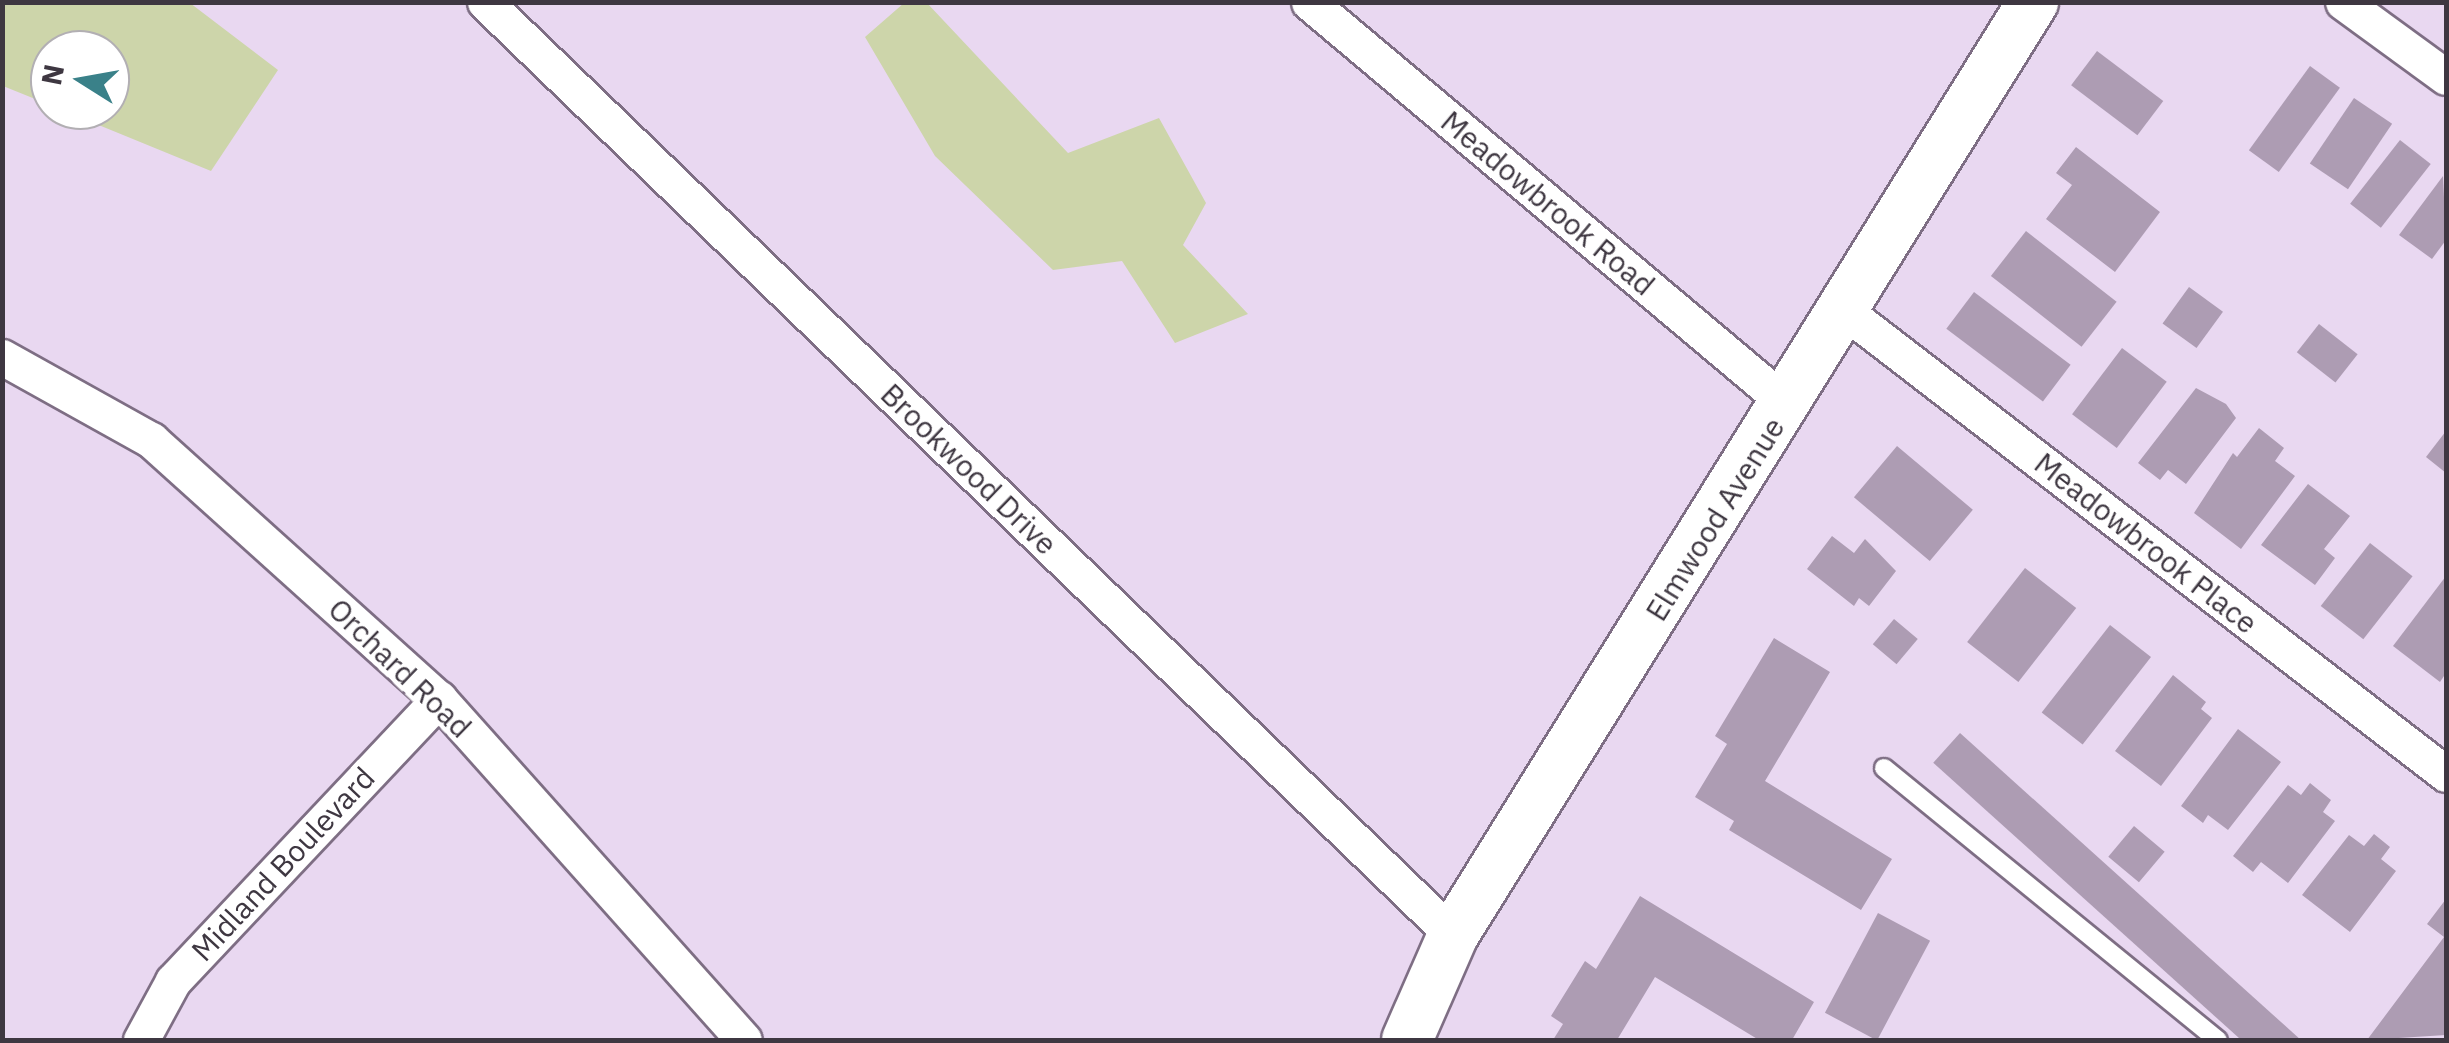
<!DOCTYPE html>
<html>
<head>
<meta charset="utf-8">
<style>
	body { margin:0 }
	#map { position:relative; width:2449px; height:1043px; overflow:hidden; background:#e9d8f1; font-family:"IBM Plex Sans",sans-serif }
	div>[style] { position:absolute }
	.green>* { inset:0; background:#cdd5aa }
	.building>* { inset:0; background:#ad9cb3; transform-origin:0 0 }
	.roads { filter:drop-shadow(2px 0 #7e6e84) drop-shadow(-2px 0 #7e6e84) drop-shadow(0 2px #7e6e84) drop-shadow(0 -2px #7e6e84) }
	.lane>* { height:18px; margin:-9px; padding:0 9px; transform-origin:9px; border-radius:9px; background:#fff }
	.street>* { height:35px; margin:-17.5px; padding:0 17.5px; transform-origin:17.5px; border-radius:17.5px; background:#fff }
	.secondary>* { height:50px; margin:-25px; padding:0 25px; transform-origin:25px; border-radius:25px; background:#fff }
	span { translate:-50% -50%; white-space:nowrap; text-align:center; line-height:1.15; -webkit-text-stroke:9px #fff; paint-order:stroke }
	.street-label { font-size:30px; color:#3e3741 }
	.frame { position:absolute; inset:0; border:5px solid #3e3741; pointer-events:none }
	.north { position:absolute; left:30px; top:30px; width:100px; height:100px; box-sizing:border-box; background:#fff; border:2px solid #b2afb3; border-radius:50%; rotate:281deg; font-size:28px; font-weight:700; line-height:40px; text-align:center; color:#3e3741 }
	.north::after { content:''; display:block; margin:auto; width:35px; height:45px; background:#3a8189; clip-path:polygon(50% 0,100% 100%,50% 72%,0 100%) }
</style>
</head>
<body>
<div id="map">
	<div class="green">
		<div style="clip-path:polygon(2px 3px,190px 3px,278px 70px,211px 171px,62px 110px,110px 110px,110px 50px,50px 50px,50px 105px,3px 86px)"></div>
		<div style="clip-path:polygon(904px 3px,927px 3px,1068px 153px,1159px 118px,1206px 203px,1183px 245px,1248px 314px,1175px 343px,1122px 261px,1053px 270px,935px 156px,865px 37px)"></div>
	</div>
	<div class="building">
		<div style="left:2097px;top:51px;width:83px;height:43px;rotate:37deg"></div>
		<div style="left:2310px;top:66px;width:37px;height:104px;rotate:36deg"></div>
		<div style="left:2354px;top:98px;width:46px;height:79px;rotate:34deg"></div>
		<div style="left:2400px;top:140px;width:39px;height:81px;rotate:38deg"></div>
		<div style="clip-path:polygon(2076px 147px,2160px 212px,2115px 272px,2046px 219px,2072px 185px,2056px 173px)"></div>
		<div style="clip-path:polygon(2443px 176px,2446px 240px,2432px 259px,2399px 235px)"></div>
		<div style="left:2026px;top:231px;width:115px;height:57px;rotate:38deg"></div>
		<div style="left:2189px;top:287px;width:42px;height:45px;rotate:36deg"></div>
		<div style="left:1974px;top:292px;width:121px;height:46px;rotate:37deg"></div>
		<div style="left:2319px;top:324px;width:49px;height:36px;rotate:38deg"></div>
		<div style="left:2122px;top:348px;width:56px;height:83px;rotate:37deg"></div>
		<div style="clip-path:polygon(2196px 388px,2226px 404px,2236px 418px,2186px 484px,2168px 470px,2160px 480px,2138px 463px)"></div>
		<div style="clip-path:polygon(2259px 428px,2284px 448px,2275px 461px,2295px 476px,2241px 549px,2194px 513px,2233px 453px,2237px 457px)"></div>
		<div style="clip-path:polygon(2446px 431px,2446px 473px,2426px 457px)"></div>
		<div style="left:1897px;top:446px;width:99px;height:67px;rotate:40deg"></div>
		<div style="clip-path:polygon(2308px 484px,2350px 516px,2324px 549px,2335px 558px,2315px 585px,2261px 545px)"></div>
		<div style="clip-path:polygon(1832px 536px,1854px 553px,1865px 539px,1896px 571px,1869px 606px,1859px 598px,1854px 606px,1807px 569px)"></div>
		<div style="left:2370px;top:543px;width:54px;height:80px;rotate:38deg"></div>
		<div style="left:2025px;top:568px;width:65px;height:94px;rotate:38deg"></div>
		<div style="clip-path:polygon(2446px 576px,2446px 673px,2440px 682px,2393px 646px)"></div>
		<div style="left:1894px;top:619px;width:31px;height:33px;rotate:40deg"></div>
		<div style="left:2110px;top:625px;width:52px;height:111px;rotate:38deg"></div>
		<div style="clip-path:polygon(1774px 638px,1830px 672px,1765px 781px,1892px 859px,1861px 910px,1729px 830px,1734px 821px,1695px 797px,1727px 744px,1715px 736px)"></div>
		<div style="clip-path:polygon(2173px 675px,2206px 702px,2201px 709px,2212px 718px,2161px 786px,2115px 751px)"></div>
		<div style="clip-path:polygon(2238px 729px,2281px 762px,2228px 830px,2208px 815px,2203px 823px,2181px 806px)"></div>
		<div style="left:1960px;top:733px;width:461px;height:40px;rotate:42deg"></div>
		<div style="clip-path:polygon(2310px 783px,2331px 800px,2323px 812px,2335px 821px,2288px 883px,2261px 862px,2253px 872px,2233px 856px,2288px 785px,2301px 795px)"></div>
		<div style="left:2134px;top:826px;width:40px;height:40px;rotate:40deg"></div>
		<div style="clip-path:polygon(2374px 834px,2390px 847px,2381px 859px,2396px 871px,2350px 932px,2302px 895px,2349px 835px,2364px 846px)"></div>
		<div style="clip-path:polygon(1640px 896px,1814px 1002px,1792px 1040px,1759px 1040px,1655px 977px,1617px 1040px,1553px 1040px,1563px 1024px,1551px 1016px,1585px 961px,1596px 969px)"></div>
		<div style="clip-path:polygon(2446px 899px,2446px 1035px,2367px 1040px,2444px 937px,2427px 924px)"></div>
		<div style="left:1878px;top:913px;width:59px;height:113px;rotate:28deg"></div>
	</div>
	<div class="roads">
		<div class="lane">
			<div style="left:1884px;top:768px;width:431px;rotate:39.2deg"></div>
		</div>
		<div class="street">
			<div style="left:485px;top:2px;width:1344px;rotate:43.95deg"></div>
			<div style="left:1309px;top:2px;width:625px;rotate:40.06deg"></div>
			<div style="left:2343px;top:2px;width:127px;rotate:36.1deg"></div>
			<div style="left:1846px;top:312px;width:757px;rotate:37.6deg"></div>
			<div style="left:2px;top:357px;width:171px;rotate:29.1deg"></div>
			<div style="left:151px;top:440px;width:387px;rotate:42deg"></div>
			<div style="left:439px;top:699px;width:457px;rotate:48.2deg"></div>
			<div style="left:141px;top:1040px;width:67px;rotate:-61.5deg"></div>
			<div style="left:173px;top:981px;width:388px;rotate:-46.7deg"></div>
		</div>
		<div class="secondary">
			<div style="left:1407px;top:1040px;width:115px;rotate:-66.3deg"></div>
			<div style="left:1453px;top:935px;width:1099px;rotate:-58.13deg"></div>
		</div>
	</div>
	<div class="street-label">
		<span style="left:1548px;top:203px;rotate:40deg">Meadowbrook Road</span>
		<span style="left:969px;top:469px;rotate:44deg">Brookwood Drive</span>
		<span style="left:1715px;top:519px;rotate:-58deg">Elmwood Avenue</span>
		<span style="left:2146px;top:543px;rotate:38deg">Meadowbrook Place</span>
		<span style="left:400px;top:668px;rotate:44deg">Orchard Road</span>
		<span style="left:283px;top:864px;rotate:-47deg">Midland Boulevard</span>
	</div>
	<div class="frame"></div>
	<div class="north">N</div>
</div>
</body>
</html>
